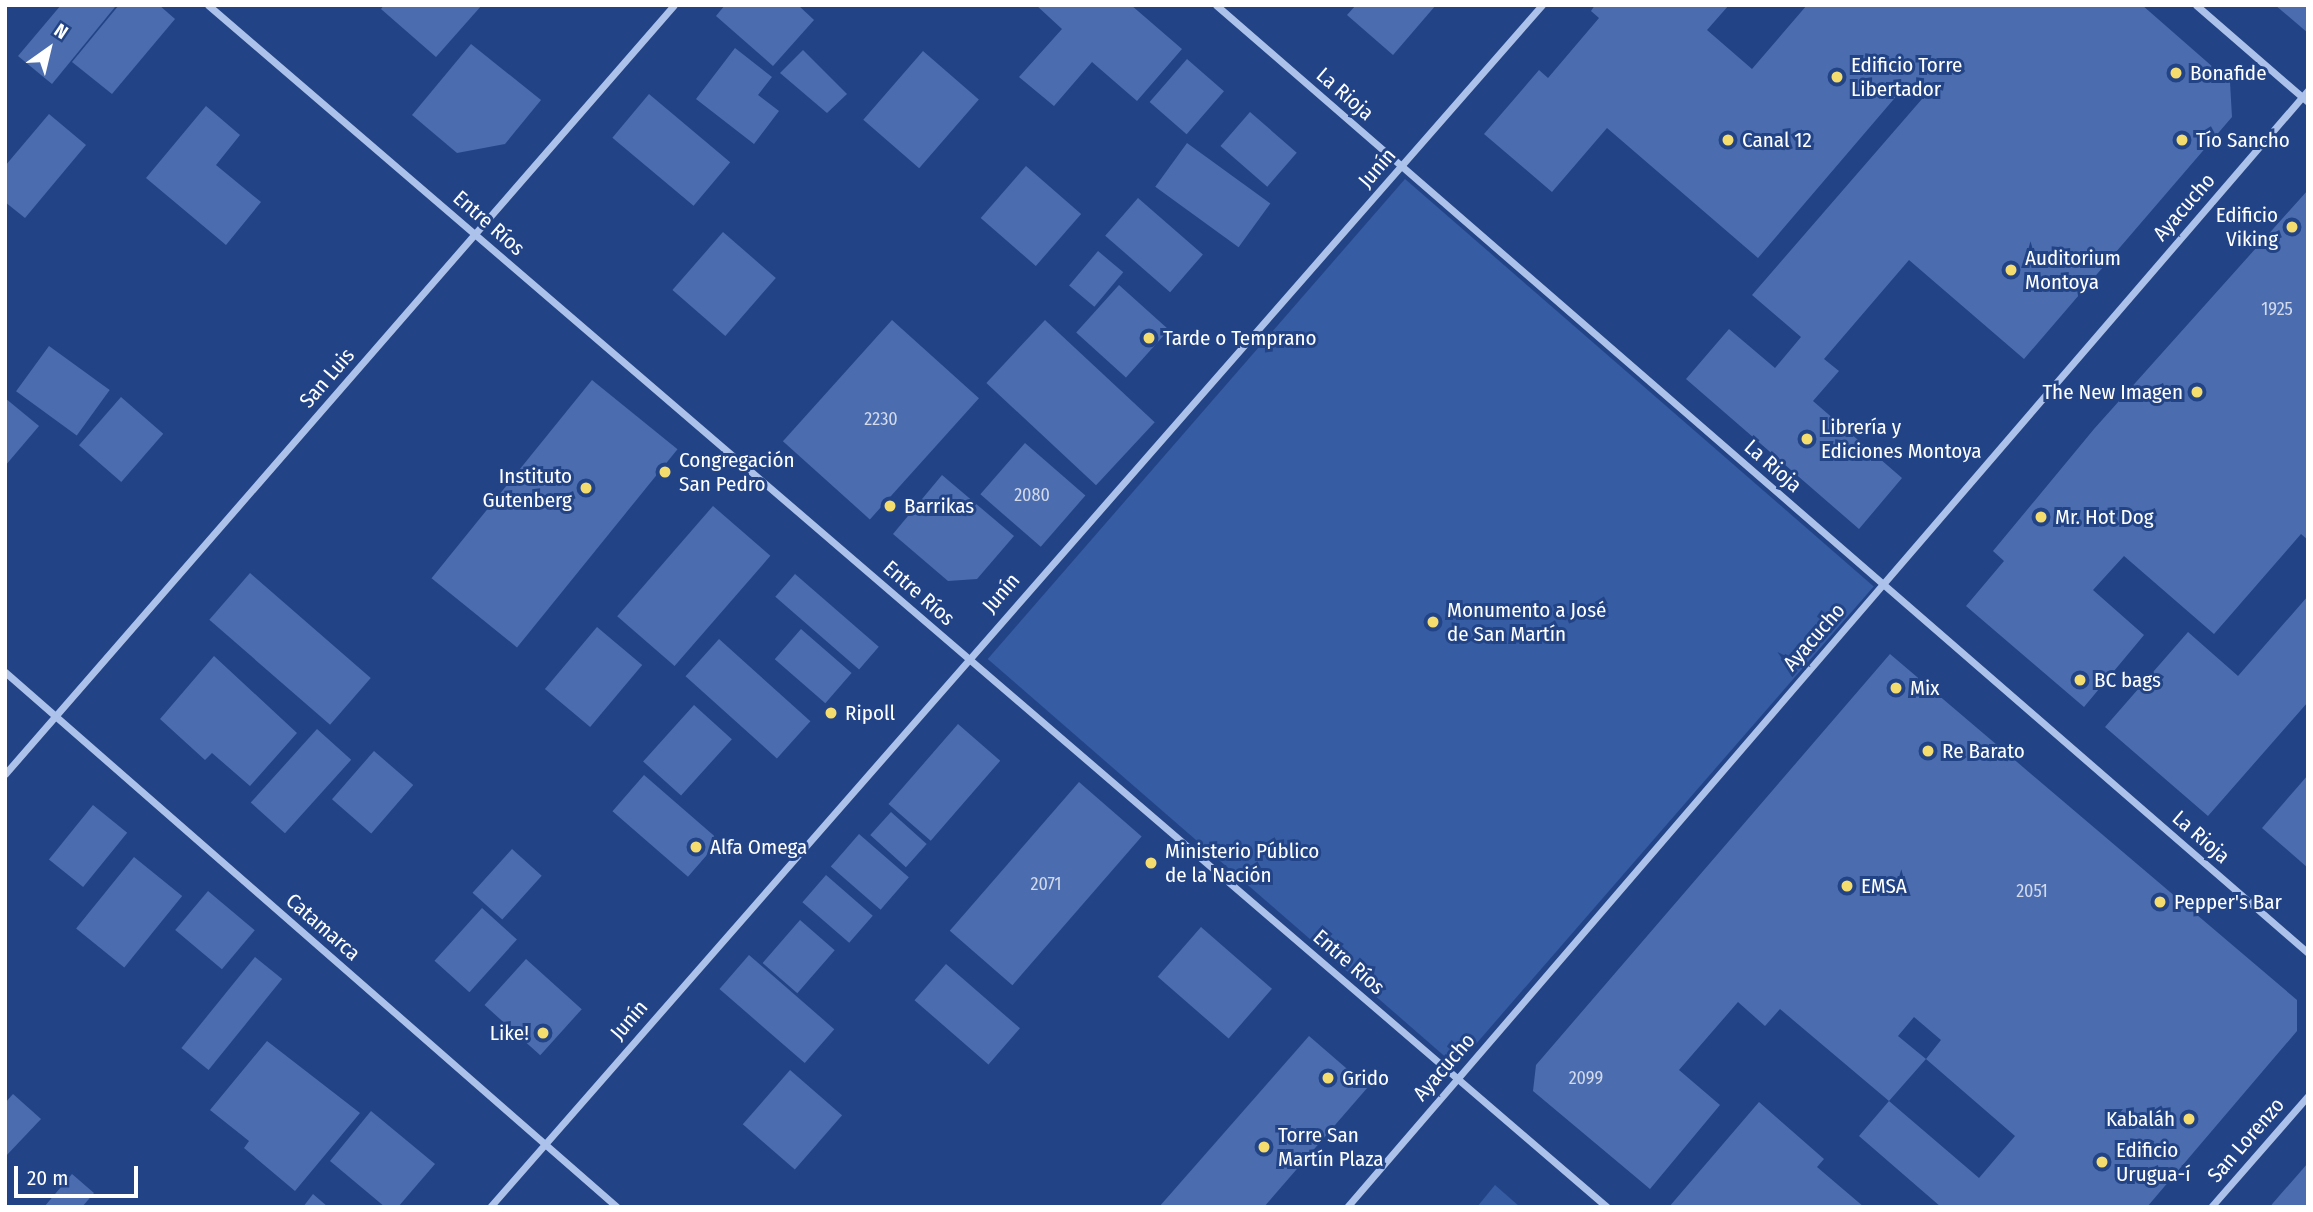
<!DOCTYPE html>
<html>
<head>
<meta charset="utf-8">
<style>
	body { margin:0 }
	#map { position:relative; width:2313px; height:1212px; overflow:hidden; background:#224487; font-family:"Fira Sans Condensed",sans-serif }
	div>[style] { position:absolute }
	.green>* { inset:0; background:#365ca4; transform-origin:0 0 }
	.building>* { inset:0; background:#4b6daf; transform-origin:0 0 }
	.minor>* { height:7px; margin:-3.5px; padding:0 3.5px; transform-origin:3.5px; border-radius:3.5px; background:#adc2ea }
	.dots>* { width:19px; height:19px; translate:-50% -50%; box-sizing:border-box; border:4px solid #224487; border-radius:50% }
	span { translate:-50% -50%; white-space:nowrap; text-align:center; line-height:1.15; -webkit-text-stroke:6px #224487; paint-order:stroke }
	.number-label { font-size:18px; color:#d2daeb }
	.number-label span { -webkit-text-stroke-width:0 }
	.poi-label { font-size:21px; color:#fff }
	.left { translate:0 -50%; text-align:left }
	.right { translate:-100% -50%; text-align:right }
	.street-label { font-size:21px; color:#fff }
	.frame { position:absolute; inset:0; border:7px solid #fff; pointer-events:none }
	.north { position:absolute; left:14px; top:14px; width:70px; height:70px; -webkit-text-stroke:5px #224487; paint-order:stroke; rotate:34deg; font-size:19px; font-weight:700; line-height:28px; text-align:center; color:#fff }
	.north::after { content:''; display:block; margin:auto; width:24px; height:32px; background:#fff; clip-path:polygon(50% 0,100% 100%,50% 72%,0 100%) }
	.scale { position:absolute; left:14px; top:1166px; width:124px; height:32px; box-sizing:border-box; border:4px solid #fff; border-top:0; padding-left:9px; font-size:21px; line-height:24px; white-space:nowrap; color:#fff; -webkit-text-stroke:5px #224487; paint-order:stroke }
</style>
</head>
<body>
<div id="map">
	<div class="green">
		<div style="left:1405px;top:179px;width:621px;height:636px;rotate:41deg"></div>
		<div style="clip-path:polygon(1495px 1185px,1520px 1207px,1477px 1207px)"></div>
	</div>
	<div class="building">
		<div style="clip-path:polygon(61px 5px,115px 7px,52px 84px,18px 56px)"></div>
		<div style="clip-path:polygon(119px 5px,159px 5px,175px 19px,112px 94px,72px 62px)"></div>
		<div style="clip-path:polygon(384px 5px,482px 5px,436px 57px,381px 9px)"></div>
		<div style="clip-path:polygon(725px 5px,798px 5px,814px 20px,773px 66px,716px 16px)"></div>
		<div style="clip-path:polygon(1036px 5px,1131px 5px,1182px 49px,1137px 101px,1092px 62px,1054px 106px,1019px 77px,1062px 29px)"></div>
		<div style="clip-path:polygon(1356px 5px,1436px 5px,1393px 55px,1347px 15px)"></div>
		<div style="clip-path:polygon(1595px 5px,1729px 5px,1707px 30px,1752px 69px,1807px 5px,2142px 5px,2230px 82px,2232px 117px,2024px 359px,1909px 260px,1824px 359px,1839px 371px,1813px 401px,1902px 478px,1859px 529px,1686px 379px,1729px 329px,1775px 368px,1801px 337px,1752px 295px,1922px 99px,1905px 86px,1758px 258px,1607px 128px,1552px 192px,1484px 134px,1539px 70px,1548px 78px,1599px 18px,1591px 11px)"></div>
		<div style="clip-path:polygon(2275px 5px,2308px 5px,2308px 33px)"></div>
		<div style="clip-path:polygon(471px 44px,541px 100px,505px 144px,457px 153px,412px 115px)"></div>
		<div style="clip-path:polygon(735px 48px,772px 77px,758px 95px,779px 111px,754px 144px,696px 99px)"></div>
		<div style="clip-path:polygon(803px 50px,847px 94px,827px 113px,780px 73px)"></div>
		<div style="left:923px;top:51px;width:74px;height:91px;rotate:41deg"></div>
		<div style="left:1187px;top:59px;width:49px;height:57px;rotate:41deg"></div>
		<div style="left:649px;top:94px;width:106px;height:57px;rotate:40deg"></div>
		<div style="clip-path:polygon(206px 106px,240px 135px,216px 165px,261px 202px,226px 245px,146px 178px)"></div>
		<div style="left:1250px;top:112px;width:62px;height:45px;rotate:41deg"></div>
		<div style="clip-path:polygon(49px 114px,86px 145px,25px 218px,5px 202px,5px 166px)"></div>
		<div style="left:1187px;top:143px;width:103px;height:54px;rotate:36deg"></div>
		<div style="left:1026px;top:166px;width:73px;height:69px;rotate:41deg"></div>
		<div style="clip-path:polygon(2308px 190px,2308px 540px,2301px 534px,2214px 634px,2124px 556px,2093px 590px,2144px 635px,2084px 707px,1966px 606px,2004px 561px,1993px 551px,2094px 429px)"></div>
		<div style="left:1138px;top:198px;width:86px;height:50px;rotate:41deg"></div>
		<div style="left:723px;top:232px;width:70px;height:77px;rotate:41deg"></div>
		<div style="left:1098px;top:251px;width:33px;height:45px;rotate:40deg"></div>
		<div style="left:1119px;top:285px;width:67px;height:64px;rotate:42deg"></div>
		<div style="left:892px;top:320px;width:117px;height:163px;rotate:42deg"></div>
		<div style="left:1045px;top:320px;width:150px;height:86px;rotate:43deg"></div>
		<div style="left:49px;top:346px;width:75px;height:56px;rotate:36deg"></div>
		<div style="left:592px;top:380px;width:110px;height:255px;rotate:39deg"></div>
		<div style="left:121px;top:397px;width:56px;height:64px;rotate:41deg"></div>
		<div style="clip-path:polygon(5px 398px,39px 426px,5px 466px)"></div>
		<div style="left:1025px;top:443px;width:80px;height:68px;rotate:41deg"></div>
		<div style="clip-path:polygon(942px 475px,1014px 536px,977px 579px,948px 581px,893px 534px)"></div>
		<div style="left:713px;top:506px;width:76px;height:146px;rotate:41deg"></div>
		<div style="left:250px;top:573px;width:160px;height:62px;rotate:41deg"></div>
		<div style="left:795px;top:574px;width:111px;height:30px;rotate:41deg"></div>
		<div style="clip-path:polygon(2308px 596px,2308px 702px,2208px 816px,2105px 727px,2188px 632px,2238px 676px)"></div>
		<div style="left:597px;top:627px;width:59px;height:81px;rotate:40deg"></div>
		<div style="left:801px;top:629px;width:67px;height:40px;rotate:41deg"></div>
		<div style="left:719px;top:639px;width:123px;height:50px;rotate:42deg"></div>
		<div style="clip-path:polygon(evenodd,1890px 654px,2297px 1000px,2297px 1031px,2147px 1207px,1941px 1207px,1859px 1136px,1889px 1101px,1979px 1178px,2015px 1136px,1926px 1059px,1889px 1101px,1780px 1009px,1765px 1026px,1738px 1002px,1679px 1070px,1720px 1105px,1650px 1189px,1533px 1091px,1536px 1065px,1890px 654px,1914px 1017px,1941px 1040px,1926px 1059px,1898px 1036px,1914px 1017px)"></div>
		<div style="clip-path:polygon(214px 656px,297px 733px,250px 786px,212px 753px,205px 760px,160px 719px)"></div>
		<div style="left:694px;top:705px;width:51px;height:76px;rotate:42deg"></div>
		<div style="left:958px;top:724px;width:56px;height:106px;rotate:41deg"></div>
		<div style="left:317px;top:729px;width:46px;height:99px;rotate:42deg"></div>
		<div style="left:374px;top:751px;width:52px;height:64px;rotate:41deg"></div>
		<div style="left:644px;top:775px;width:100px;height:48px;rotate:41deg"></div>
		<div style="clip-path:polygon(2308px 775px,2308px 868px,2262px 828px)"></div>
		<div style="left:1079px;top:782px;width:83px;height:197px;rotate:41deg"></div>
		<div style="left:93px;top:805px;width:44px;height:70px;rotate:39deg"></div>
		<div style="left:891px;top:812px;width:48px;height:31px;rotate:42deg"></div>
		<div style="left:859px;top:834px;width:66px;height:43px;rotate:41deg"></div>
		<div style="left:512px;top:849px;width:40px;height:59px;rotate:42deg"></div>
		<div style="left:134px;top:857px;width:62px;height:92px;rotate:39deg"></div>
		<div style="left:826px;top:875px;width:62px;height:36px;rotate:41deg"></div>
		<div style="left:208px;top:891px;width:61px;height:51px;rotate:40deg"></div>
		<div style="left:482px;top:908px;width:47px;height:71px;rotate:42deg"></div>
		<div style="left:800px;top:920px;width:46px;height:57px;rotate:41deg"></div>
		<div style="left:1201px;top:927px;width:94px;height:66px;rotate:41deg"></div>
		<div style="left:749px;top:955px;width:113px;height:45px;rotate:41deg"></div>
		<div style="left:255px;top:957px;width:35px;height:117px;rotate:39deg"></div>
		<div style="left:526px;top:959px;width:75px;height:62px;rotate:42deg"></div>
		<div style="left:946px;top:964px;width:98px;height:48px;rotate:41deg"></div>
		<div style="clip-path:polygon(1309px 1036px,1368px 1087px,1264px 1207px,1159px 1207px)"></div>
		<div style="clip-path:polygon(267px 1041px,360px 1113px,295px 1191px,244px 1148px,249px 1141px,210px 1110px)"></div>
		<div style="left:790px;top:1070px;width:69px;height:72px;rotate:41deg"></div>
		<div style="clip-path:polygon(13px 1094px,41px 1119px,5px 1157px,5px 1103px)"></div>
		<div style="clip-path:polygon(1759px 1102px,1824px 1159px,1817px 1167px,1864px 1207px,1669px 1207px)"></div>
		<div style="clip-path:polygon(371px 1111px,435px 1164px,398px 1207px,385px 1207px,330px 1161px)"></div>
		<div style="clip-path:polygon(2308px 1163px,2308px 1207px,2270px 1207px,2273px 1203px)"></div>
		<div style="clip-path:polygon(72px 1174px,94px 1193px,82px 1207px,44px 1207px)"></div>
		<div style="clip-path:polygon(313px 1194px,328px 1207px,303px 1207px)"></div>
	</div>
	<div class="minor">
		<div style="left:208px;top:5px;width:1844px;rotate:40.67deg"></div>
		<div style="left:1216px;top:5px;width:1446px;rotate:40.96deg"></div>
		<div style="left:2196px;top:5px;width:148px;rotate:40.9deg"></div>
		<div style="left:5px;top:672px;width:813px;rotate:41.16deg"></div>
		<div style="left:5px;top:774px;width:1019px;rotate:-48.98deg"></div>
		<div style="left:490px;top:1207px;width:1597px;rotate:-48.81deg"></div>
		<div style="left:1347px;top:1207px;width:1474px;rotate:-49.29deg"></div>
		<div style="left:2211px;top:1207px;width:147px;rotate:-48.9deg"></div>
	</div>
	<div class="dots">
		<div style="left:2176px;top:73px;background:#f5dc6f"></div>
		<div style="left:1837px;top:77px;background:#f5dc6f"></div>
		<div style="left:1728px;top:140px;background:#f5dc6f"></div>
		<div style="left:2182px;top:140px;background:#f5dc6f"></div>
		<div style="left:2292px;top:227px;background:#f5dc6f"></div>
		<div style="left:2011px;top:270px;background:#f5dc6f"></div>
		<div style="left:1149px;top:338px;background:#f5dc6f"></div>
		<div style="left:2197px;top:392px;background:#f5dc6f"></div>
		<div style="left:1807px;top:439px;background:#f5dc6f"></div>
		<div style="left:665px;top:472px;background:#f5dc6f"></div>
		<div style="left:586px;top:488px;background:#f5dc6f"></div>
		<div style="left:890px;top:506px;background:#f5dc6f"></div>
		<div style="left:2041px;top:517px;background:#f5dc6f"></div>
		<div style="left:1433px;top:622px;background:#f5dc6f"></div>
		<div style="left:2080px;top:680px;background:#f5dc6f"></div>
		<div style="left:1896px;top:688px;background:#f5dc6f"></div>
		<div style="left:831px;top:713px;background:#f5dc6f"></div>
		<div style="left:1928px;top:751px;background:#f5dc6f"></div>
		<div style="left:696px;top:847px;background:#f5dc6f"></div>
		<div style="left:1151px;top:863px;background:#f5dc6f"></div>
		<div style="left:1847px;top:886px;background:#f5dc6f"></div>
		<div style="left:2160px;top:902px;background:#f5dc6f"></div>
		<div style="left:543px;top:1033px;background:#f5dc6f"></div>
		<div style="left:1328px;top:1078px;background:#f5dc6f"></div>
		<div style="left:2189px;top:1119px;background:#f5dc6f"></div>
		<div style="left:1264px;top:1147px;background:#f5dc6f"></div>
		<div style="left:2102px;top:1162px;background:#f5dc6f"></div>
	</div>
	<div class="number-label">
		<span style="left:2277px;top:309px">1925</span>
		<span style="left:881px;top:419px">2230</span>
		<span style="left:1032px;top:495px">2080</span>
		<span style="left:1046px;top:884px">2071</span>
		<span style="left:2032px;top:891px">2051</span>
		<span style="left:1586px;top:1078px">2099</span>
	</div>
	<div class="poi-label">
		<span class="left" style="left:1851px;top:77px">Edificio Torre<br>Libertador</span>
		<span class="left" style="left:2190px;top:73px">Bonafide</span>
		<span class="left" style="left:1742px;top:140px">Canal 12</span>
		<span class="left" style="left:2196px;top:140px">Tío Sancho</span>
		<span class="right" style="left:2278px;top:227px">Edificio<br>Viking</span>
		<span class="left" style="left:2025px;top:270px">Auditorium<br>Montoya</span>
		<span class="left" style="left:1163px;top:338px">Tarde o Temprano</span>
		<span class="right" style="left:2183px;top:392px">The New Imagen</span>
		<span class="left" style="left:1821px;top:439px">Librería y<br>Ediciones Montoya</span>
		<span class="left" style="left:679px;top:472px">Congregación<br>San Pedro</span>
		<span class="right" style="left:572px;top:488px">Instituto<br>Gutenberg</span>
		<span class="left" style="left:904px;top:506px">Barrikas</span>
		<span class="left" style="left:2055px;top:517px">Mr. Hot Dog</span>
		<span class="left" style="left:1447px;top:622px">Monumento a José<br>de San Martín</span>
		<span class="left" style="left:2094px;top:680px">BC bags</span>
		<span class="left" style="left:1910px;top:688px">Mix</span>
		<span class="left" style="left:845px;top:713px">Ripoll</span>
		<span class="left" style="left:1942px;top:751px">Re Barato</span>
		<span class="left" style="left:710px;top:847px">Alfa Omega</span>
		<span class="left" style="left:1165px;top:863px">Ministerio Público<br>de la Nación</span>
		<span class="left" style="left:1861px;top:886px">EMSA</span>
		<span class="left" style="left:2174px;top:902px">Pepper's Bar</span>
		<span class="right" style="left:529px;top:1033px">Like!</span>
		<span class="left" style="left:1342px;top:1078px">Grido</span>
		<span class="right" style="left:2175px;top:1119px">Kabaláh</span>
		<span class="left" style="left:1278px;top:1147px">Torre San<br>Martín Plaza</span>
		<span class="left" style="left:2116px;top:1162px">Edificio<br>Urugua-í</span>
	</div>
	<div class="street-label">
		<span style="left:1345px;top:94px;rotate:41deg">La Rioja</span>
		<span style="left:1377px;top:168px;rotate:-49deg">Junín</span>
		<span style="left:2184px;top:207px;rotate:-49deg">Ayacucho</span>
		<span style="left:489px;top:223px;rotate:41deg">Entre Ríos</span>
		<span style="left:327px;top:378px;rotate:-49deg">San Luis</span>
		<span style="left:1773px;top:466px;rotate:41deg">La Rioja</span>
		<span style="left:919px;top:593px;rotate:41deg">Entre Ríos</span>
		<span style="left:1001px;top:593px;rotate:-49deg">Junín</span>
		<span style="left:1814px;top:637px;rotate:-49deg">Ayacucho</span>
		<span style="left:2201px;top:837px;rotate:41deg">La Rioja</span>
		<span style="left:323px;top:927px;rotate:41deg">Catamarca</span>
		<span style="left:1349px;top:962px;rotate:41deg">Entre Ríos</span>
		<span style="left:629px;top:1020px;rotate:-49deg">Junín</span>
		<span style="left:1444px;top:1067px;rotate:-49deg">Ayacucho</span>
		<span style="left:2246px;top:1140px;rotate:-49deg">San Lorenzo</span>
	</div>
	<div class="frame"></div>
	<div class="north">N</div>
	<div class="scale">20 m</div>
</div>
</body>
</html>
